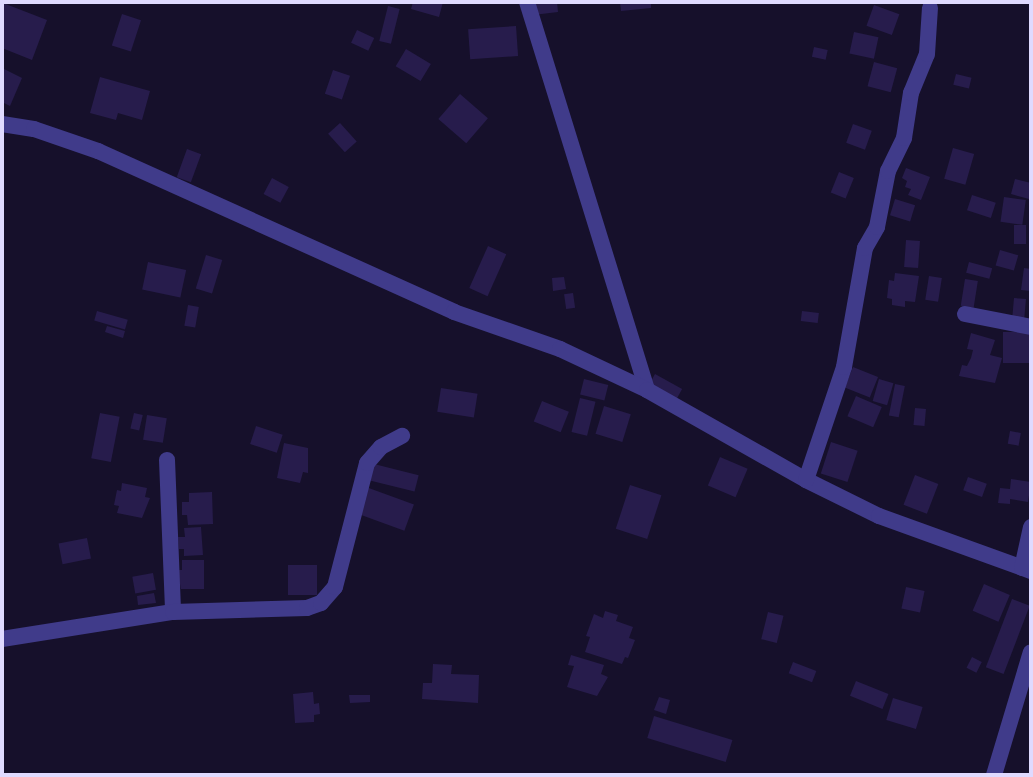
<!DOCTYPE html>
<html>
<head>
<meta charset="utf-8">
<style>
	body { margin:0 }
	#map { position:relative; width:1033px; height:777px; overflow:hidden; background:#16102b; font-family:"Fira Sans",sans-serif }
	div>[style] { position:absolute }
	.building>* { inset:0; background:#271c4c; transform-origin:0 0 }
	.street>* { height:16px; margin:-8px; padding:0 8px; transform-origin:8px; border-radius:8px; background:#403b8a }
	span { translate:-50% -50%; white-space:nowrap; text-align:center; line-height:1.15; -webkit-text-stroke:5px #16102b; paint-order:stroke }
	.frame { position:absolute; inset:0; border:4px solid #dfdaff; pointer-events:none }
</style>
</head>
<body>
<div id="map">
	<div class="building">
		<div style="clip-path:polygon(413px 2px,443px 2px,439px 17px,411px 9px)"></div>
		<div style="clip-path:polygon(531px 2px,557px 2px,558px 12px,533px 15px)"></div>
		<div style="clip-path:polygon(620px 2px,651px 2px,651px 8px,621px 11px)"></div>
		<div style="clip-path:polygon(3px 3px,47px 20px,32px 60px,2px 48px)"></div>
		<div style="left:874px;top:5px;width:27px;height:22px;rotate:20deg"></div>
		<div style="left:388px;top:6px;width:12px;height:36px;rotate:14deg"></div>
		<div style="left:122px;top:14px;width:20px;height:33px;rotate:18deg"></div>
		<div style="left:516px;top:26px;width:30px;height:48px;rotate:86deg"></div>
		<div style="left:357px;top:30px;width:19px;height:14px;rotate:25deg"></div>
		<div style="left:854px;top:32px;width:25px;height:22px;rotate:12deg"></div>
		<div style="left:814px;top:47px;width:14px;height:10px;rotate:12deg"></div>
		<div style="left:406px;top:49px;width:29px;height:20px;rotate:31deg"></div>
		<div style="left:874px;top:62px;width:24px;height:25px;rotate:15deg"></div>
		<div style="clip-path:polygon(2px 68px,22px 78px,10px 106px,2px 102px)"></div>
		<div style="left:333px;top:70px;width:18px;height:25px;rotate:19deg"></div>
		<div style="left:956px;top:74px;width:16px;height:11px;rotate:14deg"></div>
		<div style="clip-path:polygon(100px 77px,150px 91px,142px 120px,118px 113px,116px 120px,90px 113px)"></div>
		<div style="left:460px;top:94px;width:37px;height:33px;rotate:41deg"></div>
		<div style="left:340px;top:123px;width:25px;height:16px;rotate:48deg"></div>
		<div style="left:853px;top:124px;width:20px;height:20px;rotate:20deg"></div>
		<div style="left:953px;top:148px;width:22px;height:32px;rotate:16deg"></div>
		<div style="left:187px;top:149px;width:15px;height:30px;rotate:20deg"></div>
		<div style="clip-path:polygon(906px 168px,930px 177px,921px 200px,908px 195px,911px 189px,905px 187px,907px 181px,902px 178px)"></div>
		<div style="left:839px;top:172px;width:16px;height:22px;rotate:22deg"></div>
		<div style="left:272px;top:178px;width:19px;height:18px;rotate:28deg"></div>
		<div style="clip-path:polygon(1015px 179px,1031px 183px,1029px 199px,1011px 194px)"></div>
		<div style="left:972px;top:195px;width:25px;height:16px;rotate:18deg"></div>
		<div style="left:1004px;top:197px;width:22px;height:25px;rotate:8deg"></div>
		<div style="left:895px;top:199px;width:21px;height:17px;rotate:17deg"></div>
		<div style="left:1014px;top:225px;width:12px;height:19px"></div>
		<div style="left:906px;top:240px;width:14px;height:27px;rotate:4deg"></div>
		<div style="left:488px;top:246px;width:20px;height:46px;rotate:24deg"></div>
		<div style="left:1000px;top:250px;width:19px;height:16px;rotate:16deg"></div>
		<div style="left:206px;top:255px;width:17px;height:35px;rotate:17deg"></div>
		<div style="left:148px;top:262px;width:39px;height:28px;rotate:12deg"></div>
		<div style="left:969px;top:262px;width:24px;height:11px;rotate:15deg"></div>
		<div style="clip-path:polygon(1024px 268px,1031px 269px,1031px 291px,1021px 290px)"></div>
		<div style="clip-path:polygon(895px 273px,919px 276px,915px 302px,905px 301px,905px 307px,892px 305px,892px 299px,887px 298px,889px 280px,894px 281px)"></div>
		<div style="left:929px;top:276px;width:13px;height:24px;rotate:9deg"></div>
		<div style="clip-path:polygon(564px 277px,566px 289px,553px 291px,552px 278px)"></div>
		<div style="left:965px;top:279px;width:13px;height:27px;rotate:9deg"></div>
		<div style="left:573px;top:293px;width:15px;height:9px;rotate:82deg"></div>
		<div style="left:1014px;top:298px;width:12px;height:21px;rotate:5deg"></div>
		<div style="left:188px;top:305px;width:11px;height:21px;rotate:10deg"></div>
		<div style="left:97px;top:311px;width:32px;height:10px;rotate:16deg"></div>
		<div style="left:802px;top:311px;width:17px;height:10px;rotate:7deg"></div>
		<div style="clip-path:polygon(107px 326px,125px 331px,123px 338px,105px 332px)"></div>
		<div style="left:1003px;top:332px;width:27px;height:31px"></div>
		<div style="clip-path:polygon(971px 333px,995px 340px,990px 355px,1002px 358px,995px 383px,959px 376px,962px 365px,967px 366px,971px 358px,973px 350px,967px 349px)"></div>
		<div style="left:853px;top:367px;width:27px;height:22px;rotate:22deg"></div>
		<div style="left:655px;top:374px;width:31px;height:11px;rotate:29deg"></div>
		<div style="left:584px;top:379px;width:25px;height:16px;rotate:14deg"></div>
		<div style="left:879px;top:379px;width:15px;height:23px;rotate:16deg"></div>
		<div style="left:895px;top:384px;width:10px;height:32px;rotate:11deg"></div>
		<div style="left:441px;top:388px;width:37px;height:24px;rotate:9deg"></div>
		<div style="left:856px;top:396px;width:28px;height:22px;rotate:23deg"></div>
		<div style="left:580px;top:398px;width:16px;height:35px;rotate:14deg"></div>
		<div style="left:542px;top:401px;width:29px;height:22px;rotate:22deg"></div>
		<div style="left:604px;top:406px;width:28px;height:29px;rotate:17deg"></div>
		<div style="left:915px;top:408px;width:11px;height:17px;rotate:5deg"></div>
		<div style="left:100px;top:413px;width:20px;height:46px;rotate:11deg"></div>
		<div style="left:134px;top:413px;width:9px;height:16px;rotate:13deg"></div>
		<div style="left:147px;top:415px;width:20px;height:25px;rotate:9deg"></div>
		<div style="left:256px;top:426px;width:28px;height:19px;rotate:18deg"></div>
		<div style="left:1010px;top:431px;width:11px;height:13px;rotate:10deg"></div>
		<div style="left:831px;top:442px;width:28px;height:33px;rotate:18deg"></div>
		<div style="clip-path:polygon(284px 443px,308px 448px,308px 473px,303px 472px,300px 483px,277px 478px)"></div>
		<div style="left:720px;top:457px;width:30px;height:31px;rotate:23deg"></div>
		<div style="left:374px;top:464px;width:46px;height:17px;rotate:14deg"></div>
		<div style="left:915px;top:475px;width:25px;height:32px;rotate:21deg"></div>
		<div style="left:968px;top:477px;width:20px;height:14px;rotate:20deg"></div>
		<div style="clip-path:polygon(1011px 479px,1031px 482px,1028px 502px,1010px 499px,1010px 504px,998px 503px,1000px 488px,1010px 489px)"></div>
		<div style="clip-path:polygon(122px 483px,147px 488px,145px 497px,150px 498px,142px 518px,117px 513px,119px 506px,114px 505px,117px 490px,121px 491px)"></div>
		<div style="left:630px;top:485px;width:33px;height:46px;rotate:18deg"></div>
		<div style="left:366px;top:487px;width:51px;height:28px;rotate:20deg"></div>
		<div style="clip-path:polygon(212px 492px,213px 524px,188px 525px,187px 515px,182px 515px,182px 502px,189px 502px,189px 493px)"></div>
		<div style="clip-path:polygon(201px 527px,203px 555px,184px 556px,184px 549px,179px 549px,178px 537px,185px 537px,184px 528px)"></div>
		<div style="left:87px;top:538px;width:21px;height:29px;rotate:79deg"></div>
		<div style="clip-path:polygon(182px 560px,204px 560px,204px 589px,181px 589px,177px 570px,182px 570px)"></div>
		<div style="left:288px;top:565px;width:29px;height:30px"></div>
		<div style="left:153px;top:573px;width:17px;height:21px;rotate:80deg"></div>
		<div style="left:984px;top:584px;width:28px;height:29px;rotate:23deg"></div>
		<div style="left:906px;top:587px;width:19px;height:22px;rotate:12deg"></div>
		<div style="clip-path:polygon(154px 593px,156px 603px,138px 605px,137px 596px)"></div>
		<div style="left:1012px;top:599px;width:19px;height:73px;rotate:21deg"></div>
		<div style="clip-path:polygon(605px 611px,618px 615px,616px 621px,633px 627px,629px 638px,635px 640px,628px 658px,625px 657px,622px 664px,585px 652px,590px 637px,586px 636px,594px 614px,603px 618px)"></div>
		<div style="left:768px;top:612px;width:16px;height:28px;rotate:14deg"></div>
		<div style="clip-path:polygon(571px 655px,604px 665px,601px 674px,608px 677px,597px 696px,567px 687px,574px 666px,568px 665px)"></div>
		<div style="left:972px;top:657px;width:11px;height:12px;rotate:27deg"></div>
		<div style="left:793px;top:662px;width:25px;height:12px;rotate:21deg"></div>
		<div style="clip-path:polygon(433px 664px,452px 665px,451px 674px,479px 675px,478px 703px,422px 699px,423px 683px,432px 683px)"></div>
		<div style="left:856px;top:681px;width:35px;height:16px;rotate:22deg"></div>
		<div style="clip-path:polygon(313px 692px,314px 704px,319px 703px,320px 714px,314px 715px,314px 722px,295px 723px,293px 694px)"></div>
		<div style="clip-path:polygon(349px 695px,370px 695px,370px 702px,350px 703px)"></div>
		<div style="clip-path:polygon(659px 697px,670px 700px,666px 714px,654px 710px)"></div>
		<div style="left:893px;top:698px;width:31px;height:23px;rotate:17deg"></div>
		<div style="left:654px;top:716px;width:82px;height:23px;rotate:17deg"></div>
	</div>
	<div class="street">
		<div style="left:527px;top:2px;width:406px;rotate:72.8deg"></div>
		<div style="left:2px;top:124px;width:32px;rotate:9deg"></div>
		<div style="left:34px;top:129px;width:68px;rotate:19deg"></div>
		<div style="left:98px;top:151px;width:391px;rotate:24.3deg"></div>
		<div style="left:454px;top:312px;width:112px;rotate:19.2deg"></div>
		<div style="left:560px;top:349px;width:96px;rotate:25.2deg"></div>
		<div style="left:647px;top:390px;width:183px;rotate:29.5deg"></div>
		<div style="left:806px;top:480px;width:81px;rotate:26.3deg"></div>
		<div style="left:879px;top:516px;width:162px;rotate:19.9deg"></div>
		<div style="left:965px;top:314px;width:67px;rotate:11.1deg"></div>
		<div style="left:167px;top:460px;width:152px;rotate:87.7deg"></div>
		<div style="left:806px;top:480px;width:119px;rotate:-71.4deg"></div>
		<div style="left:844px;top:367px;width:121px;rotate:-80deg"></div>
		<div style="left:865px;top:248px;width:24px;rotate:-60deg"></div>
		<div style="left:877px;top:227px;width:57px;rotate:-78.9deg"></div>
		<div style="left:888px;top:171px;width:37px;rotate:-64deg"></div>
		<div style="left:904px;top:138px;width:46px;rotate:-81.2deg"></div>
		<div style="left:911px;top:93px;width:42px;rotate:-67.7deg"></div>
		<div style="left:927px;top:54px;width:46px;rotate:-86.3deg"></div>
		<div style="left:1022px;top:568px;width:42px;rotate:-77.6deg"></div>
		<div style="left:2px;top:639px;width:173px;rotate:-9deg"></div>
		<div style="left:173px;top:612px;width:134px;rotate:-1.7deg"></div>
		<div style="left:307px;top:608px;width:15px;rotate:-20deg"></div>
		<div style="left:321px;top:603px;width:21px;rotate:-49deg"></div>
		<div style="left:335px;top:587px;width:128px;rotate:-75.5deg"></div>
		<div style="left:367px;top:463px;width:21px;rotate:-49deg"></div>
		<div style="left:381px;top:447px;width:24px;rotate:-28deg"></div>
		<div style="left:994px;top:775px;width:128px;rotate:-73.3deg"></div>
	</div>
	<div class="frame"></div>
</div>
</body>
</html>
